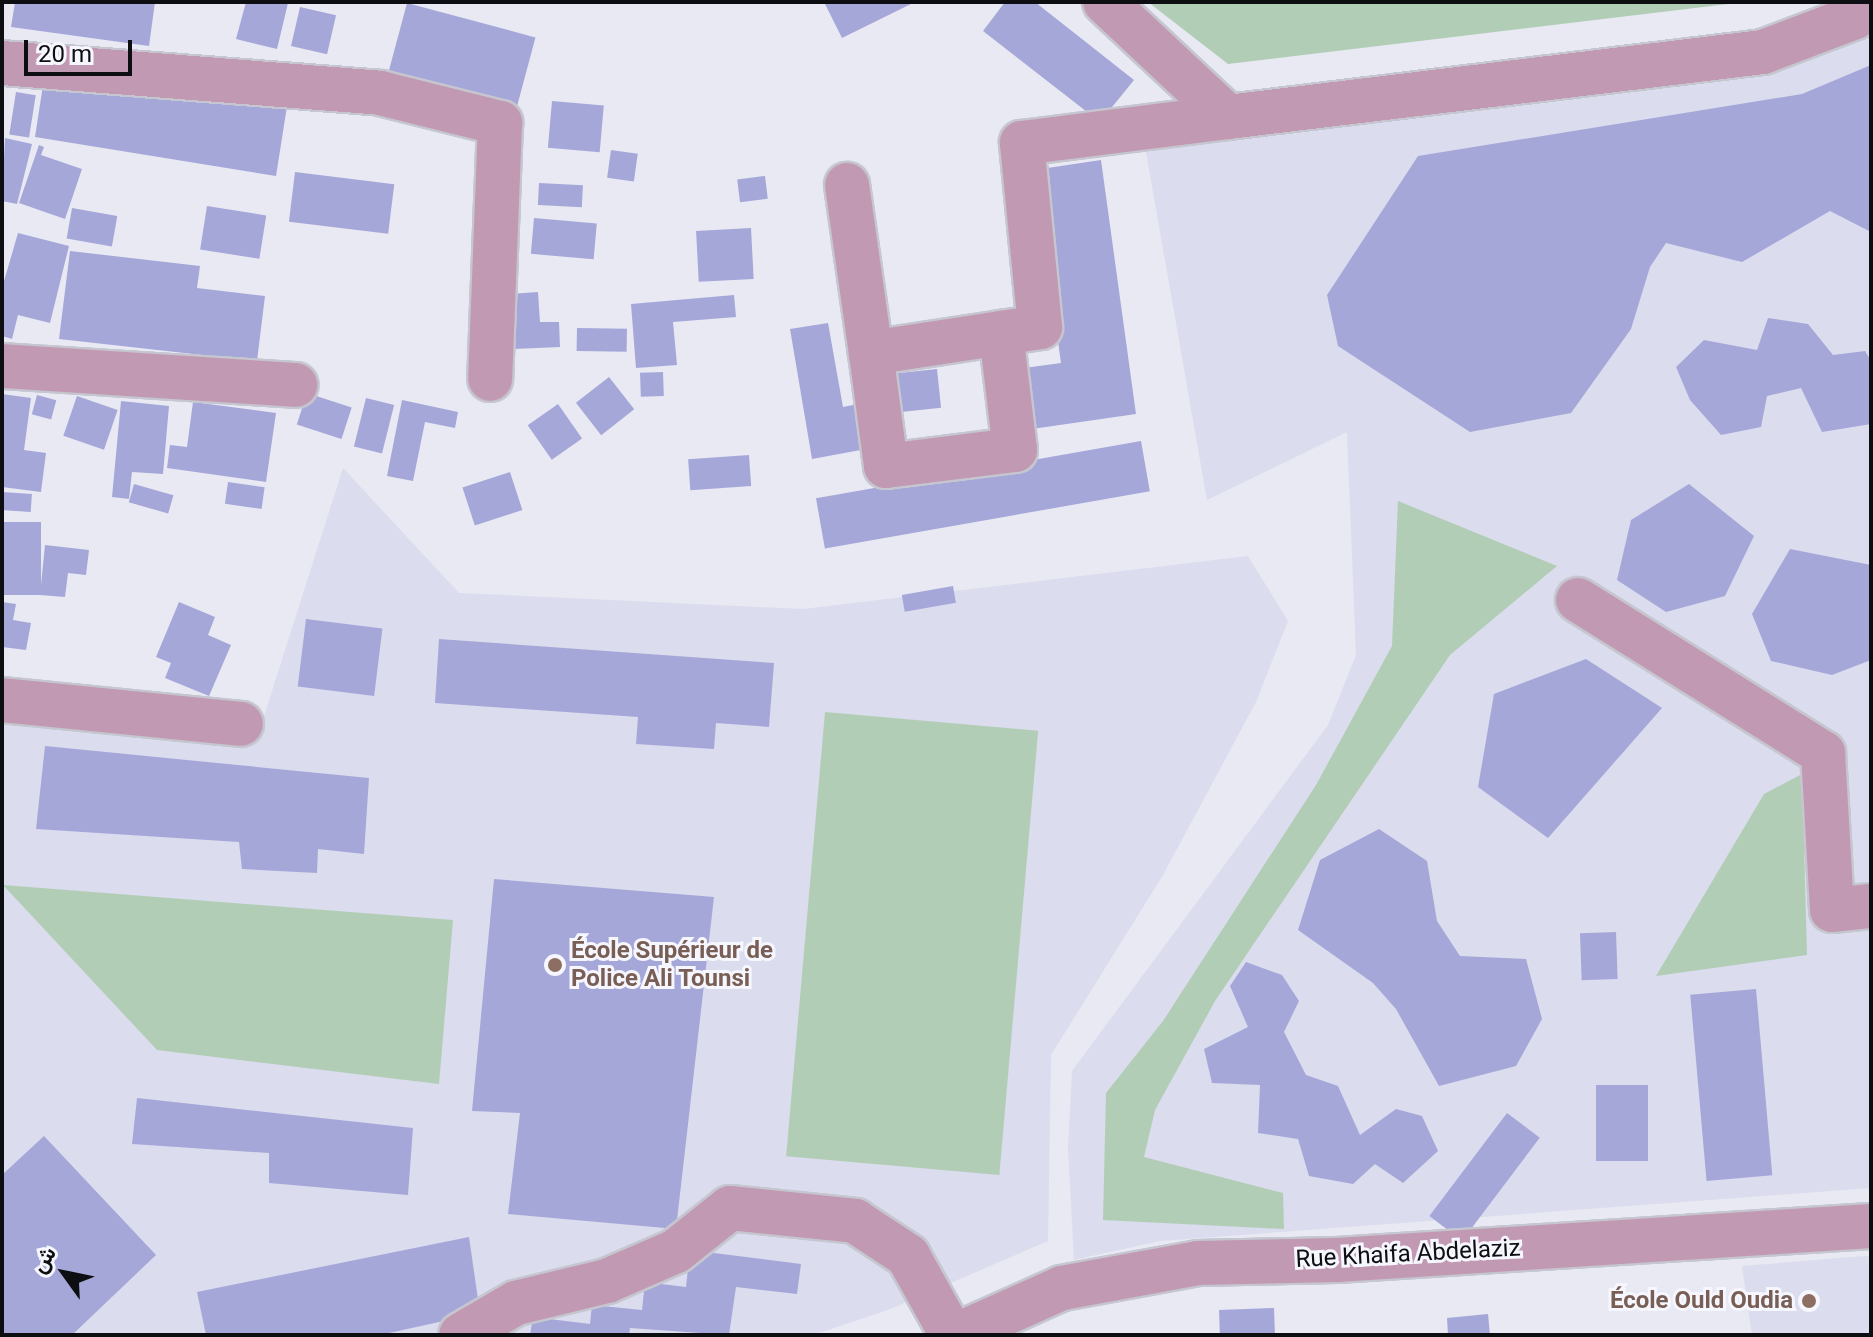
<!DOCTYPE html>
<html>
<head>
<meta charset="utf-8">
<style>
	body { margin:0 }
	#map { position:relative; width:1873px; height:1337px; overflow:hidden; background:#e8e9f3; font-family:Roboto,Vazirmatn,sans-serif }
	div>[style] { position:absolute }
	.built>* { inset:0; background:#dbdced }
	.green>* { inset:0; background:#b2cdb6; transform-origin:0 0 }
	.building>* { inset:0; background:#a6a7d9; transform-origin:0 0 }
	.roads { filter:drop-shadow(2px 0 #c5c6cf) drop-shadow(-2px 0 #c5c6cf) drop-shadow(0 2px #c5c6cf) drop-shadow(0 -2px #c5c6cf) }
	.minor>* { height:44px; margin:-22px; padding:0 22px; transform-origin:22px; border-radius:22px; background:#c299b2 }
	.dots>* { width:22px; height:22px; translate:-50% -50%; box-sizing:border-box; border:4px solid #f6f6fe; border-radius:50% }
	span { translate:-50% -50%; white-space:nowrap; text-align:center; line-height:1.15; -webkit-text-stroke:6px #f6f6fe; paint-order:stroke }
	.education-label { font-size:24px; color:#785e54; font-weight:700 }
	.left { translate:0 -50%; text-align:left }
	.right { translate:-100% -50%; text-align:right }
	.street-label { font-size:24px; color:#0d0e11 }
	.frame { position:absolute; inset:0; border:4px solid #0d0e11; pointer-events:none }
	.north { position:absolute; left:24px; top:1233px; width:80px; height:80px; -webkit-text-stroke:6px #f6f6fe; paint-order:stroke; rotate:303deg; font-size:22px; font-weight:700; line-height:32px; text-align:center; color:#0d0e11 }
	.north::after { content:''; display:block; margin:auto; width:28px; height:36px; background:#0d0e11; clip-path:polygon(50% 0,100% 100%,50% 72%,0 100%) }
	.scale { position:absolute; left:24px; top:40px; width:108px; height:36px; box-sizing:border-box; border:4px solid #0d0e11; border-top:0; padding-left:10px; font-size:24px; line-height:28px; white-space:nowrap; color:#0d0e11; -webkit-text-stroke:6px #f6f6fe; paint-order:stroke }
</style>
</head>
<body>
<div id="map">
	<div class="built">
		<div style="clip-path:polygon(1871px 26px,1871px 1188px,1160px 1241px,1074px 1260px,1068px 1149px,1072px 1071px,1328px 725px,1356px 655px,1347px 432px,1207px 500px,1146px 152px,1781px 50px)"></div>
		<div style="clip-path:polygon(343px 468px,459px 593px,803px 609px,1248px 556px,1288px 621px,1256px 702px,1163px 875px,1051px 1055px,1048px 1241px,888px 1310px,813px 1335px,2px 1335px,2px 715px,258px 735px)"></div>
		<div style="clip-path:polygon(1865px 1256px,1871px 1257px,1871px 1335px,1752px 1335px,1742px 1266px)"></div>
	</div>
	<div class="green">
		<div style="clip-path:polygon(1148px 2px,1745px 2px,1228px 64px)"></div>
		<div style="clip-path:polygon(1398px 501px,1557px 566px,1450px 655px,1215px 1001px,1155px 1110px,1144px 1157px,1283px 1193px,1284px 1229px,1103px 1220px,1106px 1093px,1163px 1021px,1316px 785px,1392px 646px)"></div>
		<div style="left:825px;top:712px;width:214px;height:446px;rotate:5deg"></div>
		<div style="clip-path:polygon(1802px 774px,1807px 955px,1656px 976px,1764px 794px)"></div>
		<div style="clip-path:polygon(3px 885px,453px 920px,439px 1084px,157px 1050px)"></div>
	</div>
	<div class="building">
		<div style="clip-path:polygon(15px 2px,155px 2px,149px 46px,11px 27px)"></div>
		<div style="clip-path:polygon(246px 2px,288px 3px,277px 49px,236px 39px)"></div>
		<div style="clip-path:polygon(824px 2px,915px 2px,842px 38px)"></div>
		<div style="clip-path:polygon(1005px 2px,1035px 2px,1134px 80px,1100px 122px,983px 31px)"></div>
		<div style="left:407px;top:3px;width:133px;height:89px;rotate:15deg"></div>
		<div style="left:300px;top:7px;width:37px;height:40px;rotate:13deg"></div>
		<div style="clip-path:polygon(1871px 65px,1871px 232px,1830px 211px,1742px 262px,1666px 243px,1650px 267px,1631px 329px,1571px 413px,1470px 432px,1338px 346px,1327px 295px,1418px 156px,1802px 94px)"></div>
		<div style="clip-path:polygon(45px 72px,288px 100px,276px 176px,35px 137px)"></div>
		<div style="left:16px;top:92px;width:20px;height:43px;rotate:9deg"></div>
		<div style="left:552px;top:101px;width:52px;height:47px;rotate:5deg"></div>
		<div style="clip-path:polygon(5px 138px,32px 144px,17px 204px,2px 201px)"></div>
		<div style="clip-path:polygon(39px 145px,44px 147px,41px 155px,82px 169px,65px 219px,19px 203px)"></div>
		<div style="left:611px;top:150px;width:27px;height:28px;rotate:8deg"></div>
		<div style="clip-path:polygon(1101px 160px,1136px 414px,1025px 430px,1017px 369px,1061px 363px,1034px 170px)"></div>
		<div style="left:295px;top:172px;width:100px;height:50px;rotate:7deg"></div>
		<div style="left:765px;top:176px;width:23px;height:28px;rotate:83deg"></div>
		<div style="left:539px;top:183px;width:44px;height:22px;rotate:3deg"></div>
		<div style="left:207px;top:206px;width:60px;height:44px;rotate:9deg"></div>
		<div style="left:72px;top:208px;width:46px;height:31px;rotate:10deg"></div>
		<div style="left:534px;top:218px;width:63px;height:36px;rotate:5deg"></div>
		<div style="left:751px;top:228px;width:51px;height:55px;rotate:87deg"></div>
		<div style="clip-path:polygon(18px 233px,69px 246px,50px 323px,18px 315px,12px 339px,2px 336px,2px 288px)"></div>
		<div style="clip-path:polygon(70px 251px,200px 266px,197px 288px,265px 296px,257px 361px,59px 339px)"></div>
		<div style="clip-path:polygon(538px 292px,540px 322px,559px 322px,560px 347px,514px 349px,510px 294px)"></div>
		<div style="clip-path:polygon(734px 295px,736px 317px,673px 322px,677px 365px,636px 368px,631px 304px)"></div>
		<div style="clip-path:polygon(1768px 318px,1808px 324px,1833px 355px,1865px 351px,1871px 361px,1871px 424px,1822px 432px,1801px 388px,1767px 396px,1761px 427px,1721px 435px,1690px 400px,1676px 367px,1704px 340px,1757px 350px)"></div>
		<div style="clip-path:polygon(828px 323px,843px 407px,858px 404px,866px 449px,812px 459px,790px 329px)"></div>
		<div style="left:577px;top:328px;width:50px;height:23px;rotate:1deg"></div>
		<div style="left:937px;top:369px;width:39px;height:47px;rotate:84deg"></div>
		<div style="left:663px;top:372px;width:24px;height:23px;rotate:88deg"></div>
		<div style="left:609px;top:377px;width:41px;height:42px;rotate:52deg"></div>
		<div style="left:307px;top:393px;width:47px;height:33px;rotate:18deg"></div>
		<div style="clip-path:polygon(2px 394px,31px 398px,24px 450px,46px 453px,41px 492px,2px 487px)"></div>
		<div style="left:37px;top:395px;width:20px;height:20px;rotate:15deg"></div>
		<div style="left:77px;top:396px;width:43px;height:42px;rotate:19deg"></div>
		<div style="left:366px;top:398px;width:29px;height:50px;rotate:14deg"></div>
		<div style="clip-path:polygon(402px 400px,458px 412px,455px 428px,425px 422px,413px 481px,387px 476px)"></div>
		<div style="clip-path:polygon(121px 401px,169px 406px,163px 474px,132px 472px,129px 499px,112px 497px)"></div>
		<div style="clip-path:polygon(193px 402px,276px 413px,266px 482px,167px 468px,170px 445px,187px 447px)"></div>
		<div style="left:558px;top:404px;width:42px;height:37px;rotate:55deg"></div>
		<div style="left:1141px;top:441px;width:51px;height:330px;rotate:80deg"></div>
		<div style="left:749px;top:455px;width:31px;height:61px;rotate:86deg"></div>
		<div style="left:510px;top:472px;width:40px;height:50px;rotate:72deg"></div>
		<div style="left:228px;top:482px;width:37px;height:22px;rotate:8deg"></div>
		<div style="left:134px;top:484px;width:41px;height:19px;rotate:16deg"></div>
		<div style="clip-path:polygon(1689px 484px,1754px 536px,1725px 596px,1666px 612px,1617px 580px,1631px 520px)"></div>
		<div style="left:2px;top:492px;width:30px;height:18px;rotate:4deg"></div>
		<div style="left:2px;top:522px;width:39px;height:73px"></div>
		<div style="clip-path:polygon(45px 545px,89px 550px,86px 575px,68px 573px,65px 597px,40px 595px)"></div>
		<div style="clip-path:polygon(1790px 549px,1871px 565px,1871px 660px,1832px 675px,1771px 661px,1752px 614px)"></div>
		<div style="left:953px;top:586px;width:17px;height:52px;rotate:80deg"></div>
		<div style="clip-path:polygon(2px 602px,16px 604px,13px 620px,31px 623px,26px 650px,2px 647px)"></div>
		<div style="clip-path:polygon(179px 602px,215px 617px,208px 635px,231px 645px,209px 696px,165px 678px,171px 663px,156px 657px)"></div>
		<div style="left:306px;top:619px;width:77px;height:68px;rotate:7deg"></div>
		<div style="clip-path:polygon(439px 639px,774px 663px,769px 727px,716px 723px,714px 749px,636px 744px,638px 717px,435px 703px)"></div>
		<div style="clip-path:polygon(1586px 659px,1662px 708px,1548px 838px,1478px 787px,1494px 694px)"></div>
		<div style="clip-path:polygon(45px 746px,369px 778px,364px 854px,318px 849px,317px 873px,242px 869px,239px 842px,36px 829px)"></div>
		<div style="clip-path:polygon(1379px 829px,1427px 861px,1437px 921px,1460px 956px,1526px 959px,1542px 1019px,1516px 1066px,1439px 1086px,1396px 1009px,1373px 983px,1298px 930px,1320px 860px)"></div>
		<div style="clip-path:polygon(494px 879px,714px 897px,676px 1229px,508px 1214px,520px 1113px,472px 1111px)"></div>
		<div style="left:1616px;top:932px;width:47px;height:36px;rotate:88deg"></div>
		<div style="clip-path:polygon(1246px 962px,1282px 975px,1299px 1001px,1284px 1032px,1306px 1075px,1338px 1086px,1360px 1135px,1396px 1109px,1422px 1116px,1438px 1151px,1403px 1183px,1375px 1164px,1353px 1184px,1309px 1176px,1298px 1139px,1258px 1133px,1260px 1085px,1212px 1083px,1204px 1049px,1248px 1027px,1230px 986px)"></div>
		<div style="left:1756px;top:989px;width:187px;height:66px;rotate:85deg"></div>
		<div style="left:1596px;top:1085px;width:52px;height:76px"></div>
		<div style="clip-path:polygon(137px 1098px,413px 1128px,408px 1195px,269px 1183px,269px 1153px,132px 1144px)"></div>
		<div style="left:1507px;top:1113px;width:41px;height:129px;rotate:37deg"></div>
		<div style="clip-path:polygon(44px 1136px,156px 1255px,72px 1335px,2px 1335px,2px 1175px)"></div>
		<div style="clip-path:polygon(469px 1237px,480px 1313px,380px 1335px,206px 1335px,197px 1292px)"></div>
		<div style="clip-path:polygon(690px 1250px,801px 1264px,797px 1294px,736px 1287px,729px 1335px,630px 1328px,629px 1335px,530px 1335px,533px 1317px,590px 1324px,592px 1305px,642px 1310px,645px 1282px,686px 1287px)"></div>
		<div style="left:1274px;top:1308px;width:27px;height:55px;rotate:88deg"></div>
		<div style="clip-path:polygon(1488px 1314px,1490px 1335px,1448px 1335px,1447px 1318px)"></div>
	</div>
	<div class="roads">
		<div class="minor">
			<div style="left:1105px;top:2px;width:168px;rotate:43.1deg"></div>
			<div style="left:1228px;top:117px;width:539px;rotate:-6.93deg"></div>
			<div style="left:1763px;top:52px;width:98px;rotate:-20.8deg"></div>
			<div style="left:1855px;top:17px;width:19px;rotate:-54deg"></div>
			<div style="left:2px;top:63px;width:379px;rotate:4.5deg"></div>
			<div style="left:380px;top:93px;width:124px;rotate:14deg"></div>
			<div style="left:500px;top:123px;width:256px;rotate:92.2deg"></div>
			<div style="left:847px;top:185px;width:170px;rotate:81.9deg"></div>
			<div style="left:871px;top:353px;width:171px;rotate:-8.7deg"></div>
			<div style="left:1040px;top:327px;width:185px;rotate:-95.6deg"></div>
			<div style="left:1022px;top:143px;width:208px;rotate:-7.2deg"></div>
			<div style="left:871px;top:353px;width:114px;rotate:82.4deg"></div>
			<div style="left:886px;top:466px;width:130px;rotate:-7.1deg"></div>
			<div style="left:1015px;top:450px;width:118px;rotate:-96.8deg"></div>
			<div style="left:2px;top:366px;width:294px;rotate:3.7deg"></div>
			<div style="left:1578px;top:600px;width:289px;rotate:32deg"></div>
			<div style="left:1823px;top:753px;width:157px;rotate:86.7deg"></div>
			<div style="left:1832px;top:910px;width:39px;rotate:-6deg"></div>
			<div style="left:2px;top:700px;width:240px;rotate:5.7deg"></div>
			<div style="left:461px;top:1335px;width:64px;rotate:-30.2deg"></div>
			<div style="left:516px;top:1303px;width:94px;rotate:-13.6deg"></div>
			<div style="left:607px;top:1281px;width:75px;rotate:-23.5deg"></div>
			<div style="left:676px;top:1251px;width:69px;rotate:-38.5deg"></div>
			<div style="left:730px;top:1208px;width:126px;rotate:5.9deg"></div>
			<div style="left:855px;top:1221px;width:64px;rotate:33.4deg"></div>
			<div style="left:908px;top:1256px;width:90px;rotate:60.9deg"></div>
			<div style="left:957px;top:1335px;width:115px;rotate:-24.1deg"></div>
			<div style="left:1062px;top:1288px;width:138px;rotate:-10.4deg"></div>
			<div style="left:1198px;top:1263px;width:139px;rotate:-1.2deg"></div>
			<div style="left:1337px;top:1260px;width:535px;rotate:-3.64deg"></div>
		</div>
	</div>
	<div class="dots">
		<div style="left:555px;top:965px;background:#8d6e63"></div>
		<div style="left:1809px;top:1301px;background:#8d6e63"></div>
	</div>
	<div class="education-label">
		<span class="left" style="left:571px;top:965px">École Supérieur de<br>Police Ali Tounsi</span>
		<span class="right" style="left:1793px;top:1301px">École Ould Oudia</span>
	</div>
	<div class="street-label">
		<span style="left:1408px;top:1254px;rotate:-3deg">Rue Khaifa Abdelaziz</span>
	</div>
	<div class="frame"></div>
	<div class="north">ش</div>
	<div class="scale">20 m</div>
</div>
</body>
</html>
